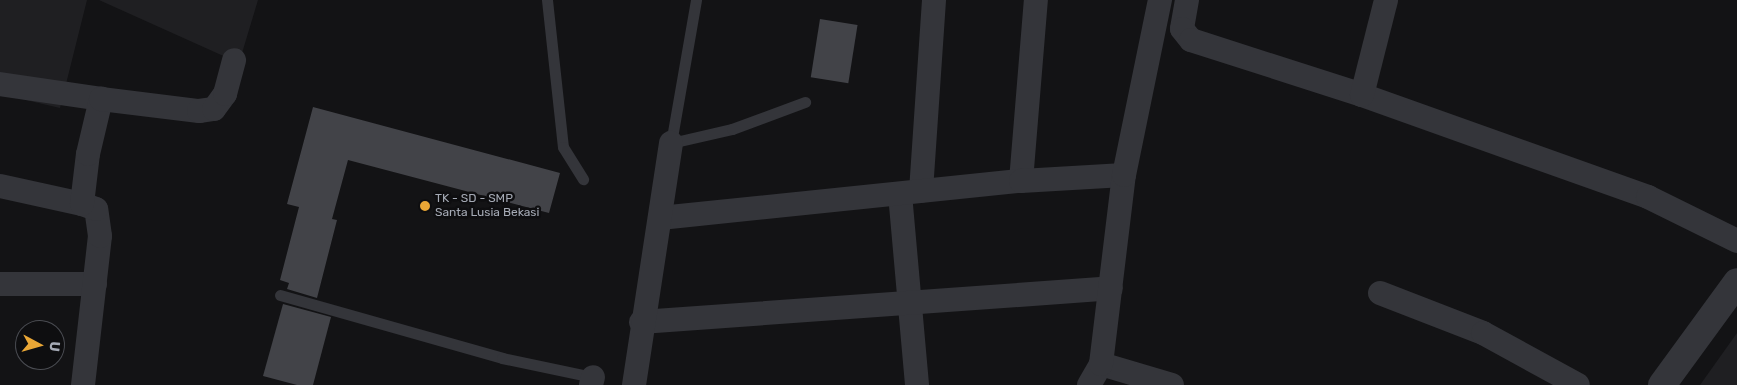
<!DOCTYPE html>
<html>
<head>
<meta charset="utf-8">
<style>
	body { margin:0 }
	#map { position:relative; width:1737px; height:385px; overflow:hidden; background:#131315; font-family:Rubik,sans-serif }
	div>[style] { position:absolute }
	.built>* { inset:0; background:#1f1f22 }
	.building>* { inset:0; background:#424348; transform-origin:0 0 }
	.service>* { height:11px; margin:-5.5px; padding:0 5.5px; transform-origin:5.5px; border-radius:5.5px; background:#34353a }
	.minor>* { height:24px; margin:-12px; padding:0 12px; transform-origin:12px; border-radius:12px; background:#34353a }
	.tertiary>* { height:28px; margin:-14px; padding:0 14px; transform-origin:14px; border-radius:14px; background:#34353a }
	.dots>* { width:14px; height:14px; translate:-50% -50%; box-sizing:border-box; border:2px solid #0e0e10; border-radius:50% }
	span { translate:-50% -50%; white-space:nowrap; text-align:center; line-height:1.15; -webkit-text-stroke:5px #0e0e10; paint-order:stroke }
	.poi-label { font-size:12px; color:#a5aab5 }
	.left { translate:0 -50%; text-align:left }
	.north { position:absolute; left:15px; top:320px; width:50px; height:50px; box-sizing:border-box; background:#0e0e10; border:1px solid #4a4c52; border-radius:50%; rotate:96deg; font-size:14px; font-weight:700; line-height:20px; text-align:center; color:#a5aab5 }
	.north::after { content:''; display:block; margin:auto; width:18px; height:22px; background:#eaa736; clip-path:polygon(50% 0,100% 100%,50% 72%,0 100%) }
</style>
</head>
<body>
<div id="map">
	<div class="built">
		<div style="clip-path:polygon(0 0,87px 0,60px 108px,0 94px)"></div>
		<div style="clip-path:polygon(99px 0,258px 0,239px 63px)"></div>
		<div style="clip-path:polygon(1737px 333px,1737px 385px,1700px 385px)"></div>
	</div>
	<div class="building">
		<div style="left:820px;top:19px;width:38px;height:59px;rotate:9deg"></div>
		<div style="clip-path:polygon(313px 107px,560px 173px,549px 213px,348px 160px,332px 219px,337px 220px,317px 298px,287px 289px,289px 283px,280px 280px,299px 207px,287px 204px)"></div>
		<div style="clip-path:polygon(283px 304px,331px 317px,313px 385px,297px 385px,263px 376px)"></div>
	</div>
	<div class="service">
		<div style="left:547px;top:0;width:148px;rotate:83.8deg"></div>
		<div style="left:563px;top:147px;width:38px;rotate:58deg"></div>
		<div style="left:696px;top:0;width:145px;rotate:99.9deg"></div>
		<div style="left:671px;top:143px;width:63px;rotate:-12.9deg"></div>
		<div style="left:732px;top:129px;width:78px;rotate:-20.3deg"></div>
		<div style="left:280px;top:295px;width:231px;rotate:15.8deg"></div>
		<div style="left:502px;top:358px;width:93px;rotate:11.8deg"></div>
	</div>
	<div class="minor">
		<div style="left:1187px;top:0;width:29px;rotate:100deg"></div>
		<div style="left:1182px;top:29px;width:14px;rotate:51deg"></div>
		<div style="left:1191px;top:40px;width:180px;rotate:17.8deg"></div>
		<div style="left:1362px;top:95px;width:304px;rotate:19.6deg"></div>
		<div style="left:1648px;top:197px;width:99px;rotate:26.3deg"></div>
		<div style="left:0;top:84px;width:102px;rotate:8.4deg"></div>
		<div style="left:1362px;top:95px;width:98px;rotate:-75.8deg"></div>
		<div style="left:1021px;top:181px;width:182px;rotate:-85.3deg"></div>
		<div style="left:0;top:186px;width:84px;rotate:12.4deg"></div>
		<div style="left:921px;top:191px;width:191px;rotate:-86.1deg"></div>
		<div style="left:900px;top:194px;width:192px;rotate:84.9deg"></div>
		<div style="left:660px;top:218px;width:363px;rotate:-5.9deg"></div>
		<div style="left:1021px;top:181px;width:103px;rotate:-3.3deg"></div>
		<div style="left:0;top:284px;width:95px"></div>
		<div style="left:1380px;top:293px;width:110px;rotate:21.2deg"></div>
		<div style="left:1483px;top:333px;width:108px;rotate:28.7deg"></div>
		<div style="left:641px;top:322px;width:471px;rotate:-4.1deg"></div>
		<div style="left:1101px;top:364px;width:74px;rotate:16.5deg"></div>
		<div style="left:83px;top:385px;width:150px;rotate:-83.5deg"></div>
		<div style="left:100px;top:236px;width:27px;rotate:-98deg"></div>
		<div style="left:96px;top:209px;width:15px;rotate:-160deg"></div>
		<div style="left:82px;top:204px;width:50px;rotate:-83.2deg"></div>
		<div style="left:88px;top:154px;width:57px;rotate:-76.7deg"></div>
		<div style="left:101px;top:99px;width:99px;rotate:7deg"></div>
		<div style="left:199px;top:111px;width:15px;rotate:-8deg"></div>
		<div style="left:214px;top:109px;width:19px;rotate:-54deg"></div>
		<div style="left:225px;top:94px;width:35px;rotate:-75deg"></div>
		<div style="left:591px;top:385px;width:8px;rotate:-76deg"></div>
		<div style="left:634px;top:385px;width:245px;rotate:-81.3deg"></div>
		<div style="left:1089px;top:385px;width:24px;rotate:-60deg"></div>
		<div style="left:1101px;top:364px;width:190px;rotate:-83.1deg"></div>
		<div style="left:1124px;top:175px;width:179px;rotate:-78.4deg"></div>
	</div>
	<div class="tertiary">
		<div style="left:1662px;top:385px;width:127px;rotate:-53.9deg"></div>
	</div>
	<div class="dots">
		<div style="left:425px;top:206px;background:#eaa736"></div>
	</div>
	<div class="poi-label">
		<span class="left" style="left:435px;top:206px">TK - SD - SMP<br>Santa Lusia Bekasi</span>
	</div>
	<div class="north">U</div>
</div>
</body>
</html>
